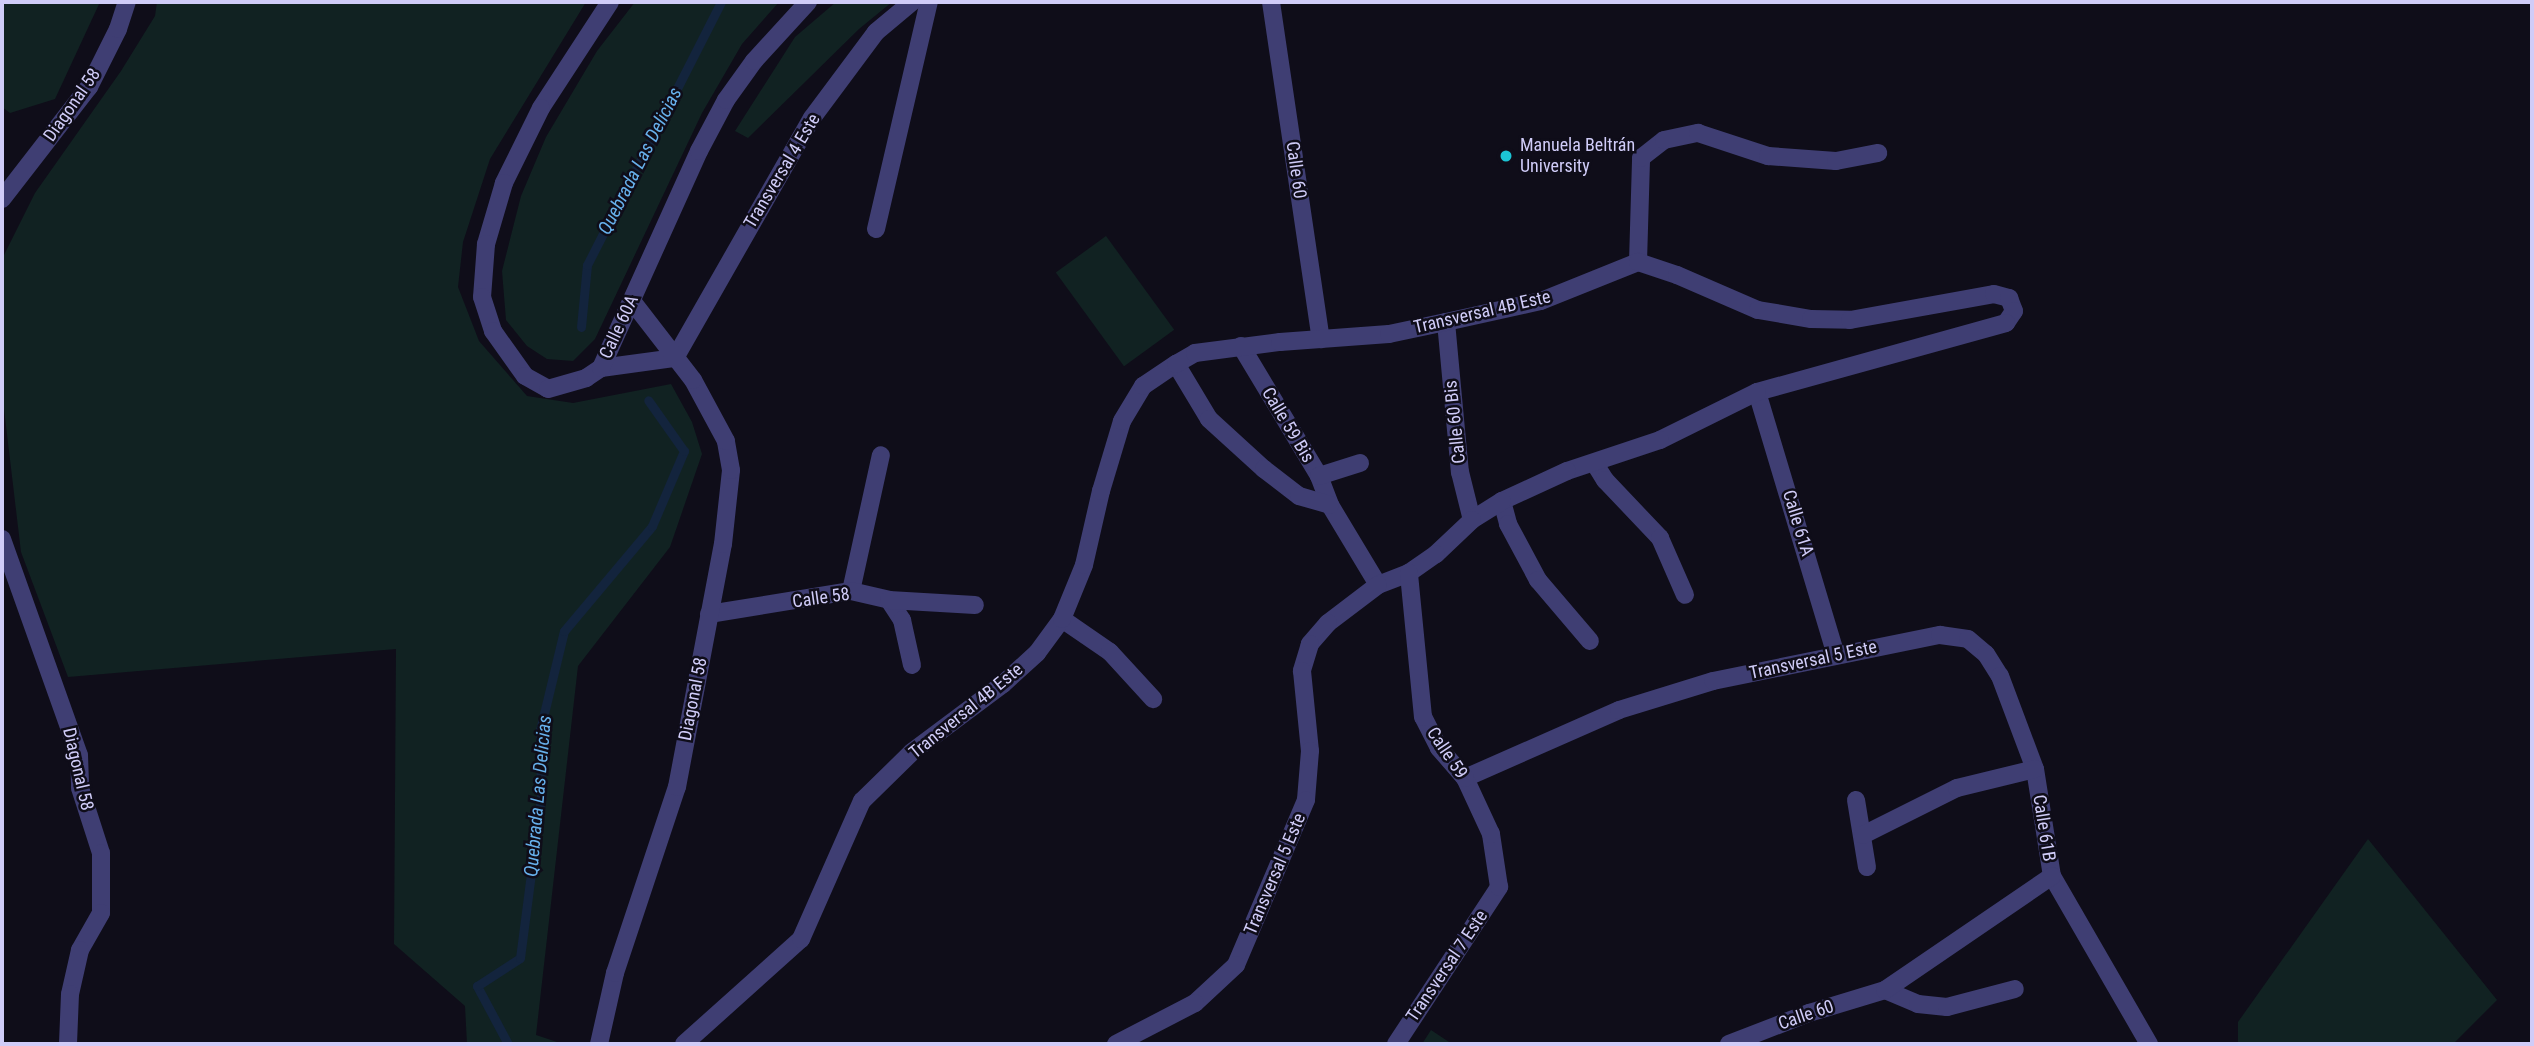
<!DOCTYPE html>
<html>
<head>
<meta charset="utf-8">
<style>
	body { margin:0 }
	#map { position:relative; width:2534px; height:1046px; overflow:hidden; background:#0f0d19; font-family:"Roboto Condensed",sans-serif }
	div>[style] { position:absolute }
	.green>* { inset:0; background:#122; transform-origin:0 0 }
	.stream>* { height:9px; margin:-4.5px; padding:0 4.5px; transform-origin:4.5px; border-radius:4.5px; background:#13243d }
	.minor>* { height:18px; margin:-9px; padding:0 9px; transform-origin:9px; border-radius:9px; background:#3f3e73 }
	.tertiary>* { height:18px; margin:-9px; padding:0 9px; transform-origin:9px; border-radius:9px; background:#3f3e73 }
	.dots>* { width:19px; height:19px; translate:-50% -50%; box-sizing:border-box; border:4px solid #0f0d19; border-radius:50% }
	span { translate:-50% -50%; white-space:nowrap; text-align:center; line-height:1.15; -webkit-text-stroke:5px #0f0d19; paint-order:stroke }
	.street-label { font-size:18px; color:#d0ccf8 }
	.poi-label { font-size:18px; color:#d0ccf8 }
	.left { translate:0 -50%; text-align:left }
	.water-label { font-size:19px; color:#67b0eb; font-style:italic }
	.frame { position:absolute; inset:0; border:4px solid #d0ccf8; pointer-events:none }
</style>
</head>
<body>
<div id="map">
	<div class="green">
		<div style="clip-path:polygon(2px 2px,100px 2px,55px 99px,10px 113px,2px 107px)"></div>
		<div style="clip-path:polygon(157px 2px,586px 2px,490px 159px,463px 242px,458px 287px,479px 341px,527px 396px,573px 403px,671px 384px,692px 422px,702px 454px,670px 547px,578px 666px,536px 1035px,563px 1044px,467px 1044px,465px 1006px,394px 944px,396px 649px,68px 677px,21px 552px,2px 392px,2px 259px,35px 193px,121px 71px,155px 16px)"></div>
		<div style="clip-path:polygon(635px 2px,779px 2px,742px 44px,702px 113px,595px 339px,573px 361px,547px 359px,527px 346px,506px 320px,502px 271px,521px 196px,546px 137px,597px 51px)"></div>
		<div style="clip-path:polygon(836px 2px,892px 2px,859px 29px,748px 138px,735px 131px,795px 37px)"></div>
		<div style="left:1106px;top:236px;width:116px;height:62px;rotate:54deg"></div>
		<div style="clip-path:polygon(2368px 839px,2497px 1000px,2453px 1044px,2238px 1044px,2238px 1022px)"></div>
		<div style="clip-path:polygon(1431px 1030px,1452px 1044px,1422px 1044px)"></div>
	</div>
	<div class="stream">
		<div style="left:581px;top:327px;width:62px;rotate:-84.5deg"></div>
		<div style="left:587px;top:265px;width:295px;rotate:-63deg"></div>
		<div style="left:508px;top:1044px;width:66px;rotate:-118.1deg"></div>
		<div style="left:477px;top:986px;width:51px;rotate:-33.1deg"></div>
		<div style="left:520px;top:958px;width:163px;rotate:-82.6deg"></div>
		<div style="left:541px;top:796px;width:66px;rotate:-90.9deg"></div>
		<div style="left:540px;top:730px;width:102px;rotate:-76.4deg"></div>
		<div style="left:564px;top:631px;width:137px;rotate:-50deg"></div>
		<div style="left:652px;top:526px;width:82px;rotate:-66.9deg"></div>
		<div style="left:684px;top:451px;width:62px;rotate:-125.2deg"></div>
	</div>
	<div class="minor">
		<div style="left:1271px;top:2px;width:341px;rotate:81.6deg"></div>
		<div style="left:2px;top:199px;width:142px;rotate:-52.2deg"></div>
		<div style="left:89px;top:87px;width:65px;rotate:-63.4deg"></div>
		<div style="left:118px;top:29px;width:28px;rotate:-72deg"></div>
		<div style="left:876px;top:229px;width:233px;rotate:-76.9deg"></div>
		<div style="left:1638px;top:262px;width:104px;rotate:-88.3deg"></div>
		<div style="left:1641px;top:158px;width:29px;rotate:-38deg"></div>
		<div style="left:1664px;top:140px;width:35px;rotate:-12deg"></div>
		<div style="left:1698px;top:133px;width:74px;rotate:18.2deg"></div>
		<div style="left:1768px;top:156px;width:68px;rotate:4.2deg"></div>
		<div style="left:1836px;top:161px;width:43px;rotate:-10.8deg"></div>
		<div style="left:1446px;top:322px;width:151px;rotate:84.7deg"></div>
		<div style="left:1460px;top:472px;width:49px;rotate:76deg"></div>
		<div style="left:1241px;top:346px;width:152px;rotate:59deg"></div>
		<div style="left:1319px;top:476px;width:31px;rotate:69deg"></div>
		<div style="left:1330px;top:505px;width:93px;rotate:59deg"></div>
		<div style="left:675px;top:358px;width:276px;rotate:-60.3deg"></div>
		<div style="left:812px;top:118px;width:107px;rotate:-53.3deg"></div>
		<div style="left:876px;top:32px;width:47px;rotate:-39.8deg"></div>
		<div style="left:1176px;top:364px;width:64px;rotate:59deg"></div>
		<div style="left:1209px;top:419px;width:74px;rotate:42.3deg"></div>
		<div style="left:1264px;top:469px;width:44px;rotate:37.6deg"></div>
		<div style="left:1299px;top:496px;width:32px;rotate:16deg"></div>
		<div style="left:601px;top:368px;width:75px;rotate:-7.7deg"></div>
		<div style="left:1757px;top:392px;width:275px;rotate:73.3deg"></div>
		<div style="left:1595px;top:464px;width:19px;rotate:58deg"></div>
		<div style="left:1605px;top:480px;width:80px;rotate:46.5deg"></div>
		<div style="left:1660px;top:538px;width:62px;rotate:66.3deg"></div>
		<div style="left:1319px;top:476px;width:43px;rotate:-17.6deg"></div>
		<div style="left:1502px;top:501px;width:24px;rotate:75deg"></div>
		<div style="left:1508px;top:524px;width:64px;rotate:61.8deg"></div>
		<div style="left:1538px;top:580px;width:80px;rotate:49.6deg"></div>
		<div style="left:2px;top:539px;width:229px;rotate:70.4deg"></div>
		<div style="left:79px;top:755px;width:33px;rotate:88deg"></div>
		<div style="left:80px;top:788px;width:68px;rotate:72.1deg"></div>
		<div style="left:101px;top:853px;width:60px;rotate:90deg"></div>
		<div style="left:101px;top:913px;width:43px;rotate:119.6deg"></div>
		<div style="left:80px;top:950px;width:45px;rotate:102.8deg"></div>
		<div style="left:70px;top:994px;width:50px;rotate:92.3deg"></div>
		<div style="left:851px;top:591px;width:139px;rotate:-77.6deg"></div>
		<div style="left:889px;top:600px;width:24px;rotate:57deg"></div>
		<div style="left:902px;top:620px;width:46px;rotate:77.5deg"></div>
		<div style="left:709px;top:614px;width:144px;rotate:-9.2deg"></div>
		<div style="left:851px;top:591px;width:39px;rotate:13deg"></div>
		<div style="left:889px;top:600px;width:86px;rotate:3.3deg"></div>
		<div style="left:1062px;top:619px;width:58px;rotate:34.5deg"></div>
		<div style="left:1110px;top:652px;width:64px;rotate:47.5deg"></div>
		<div style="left:1465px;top:778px;width:168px;rotate:-23.8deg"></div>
		<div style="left:1619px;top:710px;width:98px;rotate:-17.1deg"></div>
		<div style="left:1713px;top:681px;width:232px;rotate:-11.5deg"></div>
		<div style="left:1940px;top:635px;width:28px;rotate:8deg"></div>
		<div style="left:1968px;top:639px;width:23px;rotate:40deg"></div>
		<div style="left:1986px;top:654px;width:26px;rotate:58deg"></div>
		<div style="left:2000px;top:676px;width:99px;rotate:69.4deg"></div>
		<div style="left:2035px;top:769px;width:108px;rotate:81deg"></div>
		<div style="left:2052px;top:876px;width:194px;rotate:60deg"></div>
		<div style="left:1856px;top:800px;width:68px;rotate:80.7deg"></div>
		<div style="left:1863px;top:835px;width:105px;rotate:-26.6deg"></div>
		<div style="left:1957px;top:788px;width:80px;rotate:-13.7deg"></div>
		<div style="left:1885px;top:990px;width:36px;rotate:23deg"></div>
		<div style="left:1918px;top:1004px;width:29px;rotate:6deg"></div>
		<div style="left:1947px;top:1007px;width:70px;rotate:-14.8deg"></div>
		<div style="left:599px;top:1044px;width:73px;rotate:-77.3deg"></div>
		<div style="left:615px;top:973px;width:196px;rotate:-71.6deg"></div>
		<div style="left:677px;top:787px;width:247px;rotate:-79.3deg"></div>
		<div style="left:723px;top:544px;width:74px;rotate:-83.8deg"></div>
		<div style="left:731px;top:470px;width:29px;rotate:-100deg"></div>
		<div style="left:726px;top:441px;width:69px;rotate:-118.4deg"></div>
		<div style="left:693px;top:380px;width:100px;rotate:-127.7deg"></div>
		<div style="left:684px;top:1044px;width:157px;rotate:-41.9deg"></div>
		<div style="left:801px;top:939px;width:151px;rotate:-66.2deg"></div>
		<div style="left:862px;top:801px;width:70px;rotate:-44.4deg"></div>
		<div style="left:912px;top:752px;width:114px;rotate:-36.8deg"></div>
		<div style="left:1003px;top:684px;width:46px;rotate:-42.4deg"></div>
		<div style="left:1037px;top:653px;width:42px;rotate:-53.7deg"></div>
		<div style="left:1062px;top:619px;width:58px;rotate:-67.8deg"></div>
		<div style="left:1084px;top:565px;width:76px;rotate:-77.1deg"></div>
		<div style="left:1101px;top:491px;width:73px;rotate:-73.3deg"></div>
		<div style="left:1122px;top:421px;width:41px;rotate:-59deg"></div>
		<div style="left:1143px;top:386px;width:40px;rotate:-34deg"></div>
		<div style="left:1176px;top:364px;width:22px;rotate:-30deg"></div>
		<div style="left:1195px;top:353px;width:86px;rotate:-7.4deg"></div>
		<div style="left:1280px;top:342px;width:109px;rotate:-4.2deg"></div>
		<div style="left:1389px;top:334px;width:58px;rotate:-11.9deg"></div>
		<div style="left:1446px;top:322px;width:97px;rotate:-12.5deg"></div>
		<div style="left:1541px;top:301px;width:105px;rotate:-21.9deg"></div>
		<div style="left:1638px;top:262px;width:41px;rotate:18.4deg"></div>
		<div style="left:1677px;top:275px;width:88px;rotate:23.4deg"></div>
		<div style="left:1758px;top:310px;width:54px;rotate:9.6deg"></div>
		<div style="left:1811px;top:319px;width:39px;rotate:1deg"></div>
		<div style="left:1850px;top:320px;width:146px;rotate:-10.2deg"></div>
		<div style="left:1994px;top:294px;width:16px;rotate:15deg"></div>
		<div style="left:2009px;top:298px;width:14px;rotate:69deg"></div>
		<div style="left:2014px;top:311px;width:14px;rotate:124deg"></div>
		<div style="left:2006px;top:323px;width:258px;rotate:164.5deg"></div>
		<div style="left:1757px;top:392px;width:108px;rotate:153.7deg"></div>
		<div style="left:1660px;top:440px;width:98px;rotate:161.6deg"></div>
		<div style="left:1567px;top:471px;width:72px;rotate:155.2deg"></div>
		<div style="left:1502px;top:501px;width:36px;rotate:148deg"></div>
		<div style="left:1472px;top:520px;width:50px;rotate:136.6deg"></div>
		<div style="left:1436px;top:554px;width:33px;rotate:145deg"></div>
		<div style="left:1409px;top:573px;width:33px;rotate:159deg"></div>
		<div style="left:1378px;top:585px;width:63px;rotate:142.8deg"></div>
		<div style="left:1328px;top:623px;width:28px;rotate:131deg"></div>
		<div style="left:1310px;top:644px;width:28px;rotate:107deg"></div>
		<div style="left:1302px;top:671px;width:80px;rotate:84.3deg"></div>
		<div style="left:1310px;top:751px;width:49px;rotate:94.7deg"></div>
		<div style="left:1306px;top:800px;width:179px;rotate:113deg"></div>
		<div style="left:1236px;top:965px;width:56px;rotate:137.2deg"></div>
		<div style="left:1195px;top:1003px;width:89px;rotate:152.6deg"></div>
		<div style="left:1396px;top:1044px;width:188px;rotate:-56.7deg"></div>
		<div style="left:1499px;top:887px;width:54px;rotate:-98.6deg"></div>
		<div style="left:1491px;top:834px;width:62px;rotate:-114.9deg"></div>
		<div style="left:1465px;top:778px;width:40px;rotate:-131deg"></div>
		<div style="left:1439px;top:748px;width:35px;rotate:-117deg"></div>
		<div style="left:1423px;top:717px;width:145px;rotate:-95.6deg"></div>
		<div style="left:1729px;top:1044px;width:86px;rotate:-21.2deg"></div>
		<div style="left:1809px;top:1013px;width:79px;rotate:-16.8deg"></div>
		<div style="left:1885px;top:990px;width:202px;rotate:-34.3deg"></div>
	</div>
	<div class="tertiary">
		<div style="left:610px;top:2px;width:126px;rotate:123.1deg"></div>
		<div style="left:541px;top:108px;width:84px;rotate:116.3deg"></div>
		<div style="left:504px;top:183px;width:64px;rotate:106.4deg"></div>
		<div style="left:486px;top:244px;width:53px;rotate:94.3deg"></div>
		<div style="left:482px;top:297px;width:36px;rotate:72deg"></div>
		<div style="left:493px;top:331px;width:55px;rotate:54.6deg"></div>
		<div style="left:525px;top:376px;width:26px;rotate:29deg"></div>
		<div style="left:548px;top:389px;width:40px;rotate:-16deg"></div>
		<div style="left:586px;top:378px;width:18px;rotate:-34deg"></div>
		<div style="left:601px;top:368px;width:238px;rotate:-65.7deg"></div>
		<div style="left:699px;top:151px;width:58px;rotate:-62.1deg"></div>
		<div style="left:726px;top:100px;width:48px;rotate:-54.3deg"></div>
		<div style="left:754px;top:61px;width:80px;rotate:-47.5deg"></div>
	</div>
	<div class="dots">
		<div style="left:1506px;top:156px;background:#1cc4d4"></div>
	</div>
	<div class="street-label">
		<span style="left:72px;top:105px;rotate:-55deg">Diagonal 58</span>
		<span style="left:1296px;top:170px;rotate:82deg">Calle 60</span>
		<span style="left:782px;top:171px;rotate:-59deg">Transversal 4 Este</span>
		<span style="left:1482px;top:312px;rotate:-13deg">Transversal 4B Este</span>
		<span style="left:619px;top:327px;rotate:-65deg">Calle 60A</span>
		<span style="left:1455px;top:422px;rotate:-96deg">Calle 60 Bis</span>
		<span style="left:1288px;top:425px;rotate:59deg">Calle 59 Bis</span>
		<span style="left:1798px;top:523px;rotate:73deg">Calle 61A</span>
		<span style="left:821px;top:598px;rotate:-8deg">Calle 58</span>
		<span style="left:1813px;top:660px;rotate:-12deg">Transversal 5 Este</span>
		<span style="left:693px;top:699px;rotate:-79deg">Diagonal 58</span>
		<span style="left:966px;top:711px;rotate:-39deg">Transversal 4B Este</span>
		<span style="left:1447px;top:753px;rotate:56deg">Calle 59</span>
		<span style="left:78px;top:769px;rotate:77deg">Diagonal 58</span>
		<span style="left:2044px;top:828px;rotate:81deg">Calle 61B</span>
		<span style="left:1275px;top:874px;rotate:-67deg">Transversal 5 Este</span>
		<span style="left:1447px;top:966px;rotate:-56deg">Transversal 7 Este</span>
		<span style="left:1806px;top:1015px;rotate:-19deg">Calle 60</span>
	</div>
	<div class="poi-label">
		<span class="left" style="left:1520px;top:156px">Manuela Beltrán<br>University</span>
	</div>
	<div class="water-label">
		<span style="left:640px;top:161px;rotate:-63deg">Quebrada Las Delicias</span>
		<span style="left:538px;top:796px;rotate:-85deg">Quebrada Las Delicias</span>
	</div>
	<div class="frame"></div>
</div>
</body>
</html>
